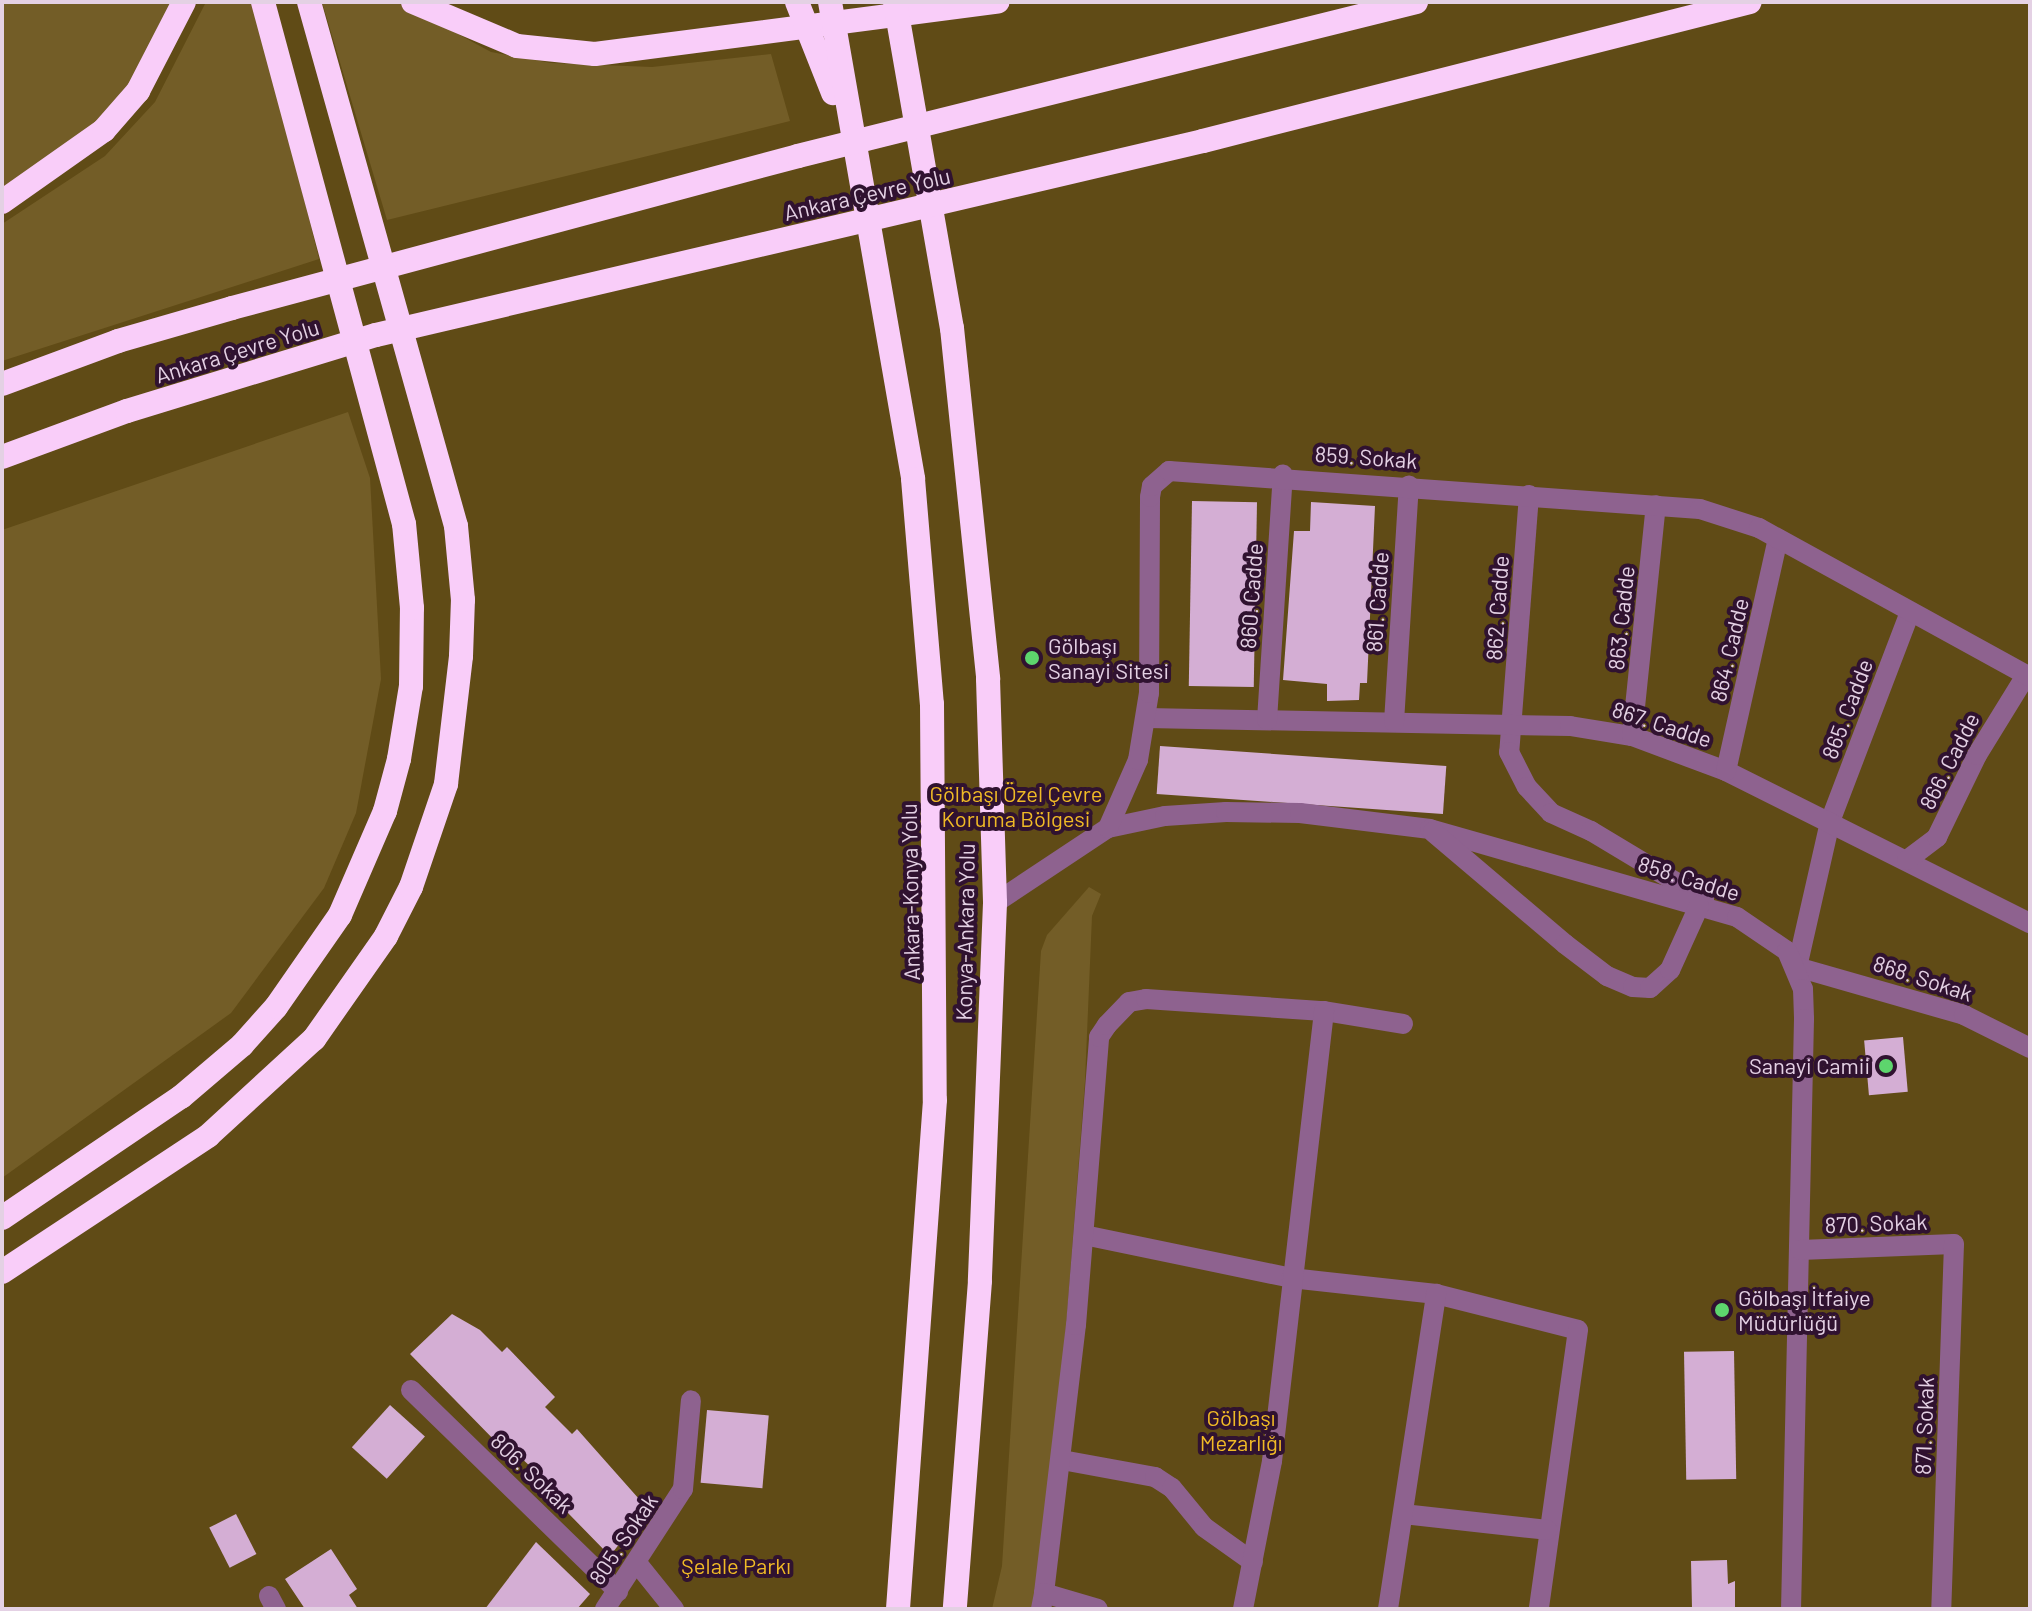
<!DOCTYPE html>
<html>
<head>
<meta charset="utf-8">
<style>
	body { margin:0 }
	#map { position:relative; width:2032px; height:1611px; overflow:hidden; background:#3a1c3b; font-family:Barlow,sans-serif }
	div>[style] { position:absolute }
	.green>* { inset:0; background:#604b16; transform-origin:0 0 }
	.forest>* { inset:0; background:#735d27 }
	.building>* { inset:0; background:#d4aed4; transform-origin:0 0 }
	.minor>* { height:20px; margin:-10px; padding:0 10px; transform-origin:10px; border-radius:10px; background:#8e628f }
	.highway>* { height:24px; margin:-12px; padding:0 12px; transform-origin:12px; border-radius:12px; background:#f9cdf9 }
	.dots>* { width:22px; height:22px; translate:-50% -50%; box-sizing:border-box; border:4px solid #301230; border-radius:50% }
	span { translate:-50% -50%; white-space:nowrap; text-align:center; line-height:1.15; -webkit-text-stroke:8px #301230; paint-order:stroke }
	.street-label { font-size:22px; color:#e4d1e4 }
	.poi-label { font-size:22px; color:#e4d1e4 }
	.left { translate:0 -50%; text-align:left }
	.right { translate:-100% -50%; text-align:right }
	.park-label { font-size:22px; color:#f0ba26 }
	.frame { position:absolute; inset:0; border:4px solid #e4d1e4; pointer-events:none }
</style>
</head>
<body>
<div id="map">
	<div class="green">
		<div style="left:2px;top:2px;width:2028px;height:1607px"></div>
	</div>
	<div class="forest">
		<div style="clip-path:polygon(2px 2px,184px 2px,138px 91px,2px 202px)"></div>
		<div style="clip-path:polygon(206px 2px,255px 2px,319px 259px,2px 361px,2px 224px,105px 156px,155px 102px)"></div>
		<div style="clip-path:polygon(322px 2px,399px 2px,491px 52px,551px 63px,652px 67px,771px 54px,790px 121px,387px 220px)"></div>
		<div style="clip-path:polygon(348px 412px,370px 478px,381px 679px,356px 813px,324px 888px,231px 1013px,2px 1178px,2px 530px)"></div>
		<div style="clip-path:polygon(1089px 887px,1101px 894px,1092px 916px,1085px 1081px,1048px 1560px,1038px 1609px,992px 1609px,1002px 1566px,1041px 951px,1047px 935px)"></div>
	</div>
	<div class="building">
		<div style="left:1192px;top:501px;width:65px;height:185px;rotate:1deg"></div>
		<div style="clip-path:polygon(1311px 502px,1375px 506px,1367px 683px,1360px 683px,1359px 700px,1327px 701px,1327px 684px,1283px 680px,1294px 531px,1310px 531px)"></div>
		<div style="left:1160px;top:746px;width:287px;height:48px;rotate:4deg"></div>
		<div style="left:1903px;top:1037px;width:55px;height:39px;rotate:85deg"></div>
		<div style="clip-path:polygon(452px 1314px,480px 1330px,502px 1352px,507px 1347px,555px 1397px,545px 1407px,572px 1434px,577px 1429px,647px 1508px,610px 1556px,528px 1472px,532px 1468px,506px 1444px,502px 1448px,410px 1354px)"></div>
		<div style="left:1734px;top:1351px;width:128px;height:50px;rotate:89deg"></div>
		<div style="left:390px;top:1405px;width:47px;height:57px;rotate:42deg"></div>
		<div style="left:707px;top:1410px;width:62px;height:73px;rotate:5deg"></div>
		<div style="left:236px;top:1514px;width:45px;height:30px;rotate:63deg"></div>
		<div style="clip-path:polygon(536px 1542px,590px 1594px,577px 1609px,485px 1609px)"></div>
		<div style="clip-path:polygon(331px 1549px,357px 1589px,349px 1595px,358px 1609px,305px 1609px,285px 1579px)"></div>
		<div style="clip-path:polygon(1727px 1560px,1728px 1584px,1735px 1581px,1735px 1609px,1692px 1609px,1691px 1561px)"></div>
	</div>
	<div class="minor">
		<div style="left:1529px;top:495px;width:258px;rotate:94.4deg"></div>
		<div style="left:1509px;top:752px;width:39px;rotate:63deg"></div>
		<div style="left:1527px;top:787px;width:35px;rotate:47deg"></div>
		<div style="left:1551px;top:813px;width:44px;rotate:24.2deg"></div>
		<div style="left:1591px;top:831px;width:132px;rotate:31deg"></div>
		<div style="left:1910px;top:612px;width:225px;rotate:110.9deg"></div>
		<div style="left:1830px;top:822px;width:149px;rotate:102.8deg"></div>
		<div style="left:1797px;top:967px;width:174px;rotate:16deg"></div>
		<div style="left:1964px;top:1015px;width:74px;rotate:26.6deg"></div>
		<div style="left:1147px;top:718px;width:423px;rotate:1.1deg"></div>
		<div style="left:1570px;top:726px;width:63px;rotate:9.2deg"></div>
		<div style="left:1632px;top:736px;width:100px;rotate:20.4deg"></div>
		<div style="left:1726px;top:771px;width:340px;rotate:26.6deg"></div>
		<div style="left:1267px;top:720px;width:246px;rotate:-86.3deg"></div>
		<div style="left:1394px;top:722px;width:237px;rotate:-86.4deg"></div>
		<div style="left:1632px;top:736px;width:232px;rotate:-84.1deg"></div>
		<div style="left:1726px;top:771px;width:238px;rotate:-77.4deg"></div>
		<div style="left:1108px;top:828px;width:58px;rotate:-11.9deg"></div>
		<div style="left:1165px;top:816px;width:61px;rotate:-3.8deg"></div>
		<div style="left:1226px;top:812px;width:74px;rotate:0.8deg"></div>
		<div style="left:1300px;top:813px;width:131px;rotate:7deg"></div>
		<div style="left:1430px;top:829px;width:319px;rotate:16deg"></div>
		<div style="left:1737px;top:917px;width:60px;rotate:34.2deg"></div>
		<div style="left:1787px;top:951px;width:41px;rotate:67.2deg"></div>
		<div style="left:1803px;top:989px;width:30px;rotate:88deg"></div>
		<div style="left:1804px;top:1019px;width:590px;rotate:91.26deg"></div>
		<div style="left:1433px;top:832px;width:173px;rotate:40.3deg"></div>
		<div style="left:1565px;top:944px;width:53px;rotate:37.3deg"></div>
		<div style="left:1607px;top:976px;width:28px;rotate:23deg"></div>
		<div style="left:1633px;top:987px;width:17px;rotate:3deg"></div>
		<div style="left:1650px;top:988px;width:27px;rotate:-42deg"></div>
		<div style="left:1670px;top:970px;width:70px;rotate:-65.6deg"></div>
		<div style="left:1907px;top:860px;width:38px;rotate:-37deg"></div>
		<div style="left:1937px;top:837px;width:91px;rotate:-64deg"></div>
		<div style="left:1977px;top:755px;width:92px;rotate:-58.4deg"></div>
		<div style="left:995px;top:903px;width:136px;rotate:-33.6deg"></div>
		<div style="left:1108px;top:828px;width:74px;rotate:-66.2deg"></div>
		<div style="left:1138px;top:760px;width:68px;rotate:-80.7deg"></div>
		<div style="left:1149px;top:693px;width:196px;rotate:-89.7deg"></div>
		<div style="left:1150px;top:497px;width:11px;rotate:-80deg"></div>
		<div style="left:1152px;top:486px;width:23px;rotate:-41deg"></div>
		<div style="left:1169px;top:471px;width:532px;rotate:4.09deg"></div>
		<div style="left:1700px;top:509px;width:62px;rotate:17.9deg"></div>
		<div style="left:1759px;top:528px;width:309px;rotate:28.8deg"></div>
		<div style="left:1084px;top:1235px;width:211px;rotate:11.7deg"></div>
		<div style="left:1291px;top:1278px;width:146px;rotate:6.3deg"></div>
		<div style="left:1436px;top:1294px;width:146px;rotate:14.2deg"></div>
		<div style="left:1578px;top:1330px;width:282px;rotate:98deg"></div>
		<div style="left:1800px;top:1250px;width:154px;rotate:-2.2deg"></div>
		<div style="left:1954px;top:1244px;width:365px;rotate:92deg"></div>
		<div style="left:411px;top:1390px;width:289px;rotate:44.2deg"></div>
		<div style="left:1062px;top:1460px;width:95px;rotate:10.4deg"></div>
		<div style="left:1155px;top:1477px;width:20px;rotate:33deg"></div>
		<div style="left:1172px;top:1488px;width:50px;rotate:50.6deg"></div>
		<div style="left:1204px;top:1527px;width:60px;rotate:35.5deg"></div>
		<div style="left:1403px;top:1514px;width:145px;rotate:6.3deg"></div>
		<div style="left:637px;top:1563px;width:59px;rotate:51.2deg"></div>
		<div style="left:1044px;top:1593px;width:270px;rotate:-83.2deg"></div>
		<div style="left:1076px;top:1325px;width:289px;rotate:-85.4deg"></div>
		<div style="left:1099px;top:1037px;width:14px;rotate:-56deg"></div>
		<div style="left:1107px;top:1025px;width:32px;rotate:-46deg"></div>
		<div style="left:1129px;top:1002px;width:17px;rotate:-10deg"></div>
		<div style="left:1146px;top:999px;width:178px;rotate:3.9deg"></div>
		<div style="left:1324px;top:1011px;width:80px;rotate:9.3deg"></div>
		<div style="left:269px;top:1596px;width:15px;rotate:62deg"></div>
		<div style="left:605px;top:1609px;width:143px;rotate:-57deg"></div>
		<div style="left:683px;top:1489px;width:89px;rotate:-84.9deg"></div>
		<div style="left:1041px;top:1609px;width:16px;rotate:-79deg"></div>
		<div style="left:1044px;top:1593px;width:56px;rotate:16.5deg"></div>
		<div style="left:1243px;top:1609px;width:151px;rotate:-78.9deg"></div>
		<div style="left:1272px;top:1461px;width:453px;rotate:-83.4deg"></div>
		<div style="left:1388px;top:1609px;width:319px;rotate:-81.3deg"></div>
	</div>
	<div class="highway">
		<div style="left:413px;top:2px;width:113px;rotate:22.9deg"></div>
		<div style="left:517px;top:46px;width:78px;rotate:5.9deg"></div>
		<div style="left:595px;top:54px;width:406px;rotate:-7.4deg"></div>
		<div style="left:797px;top:2px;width:98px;rotate:68.4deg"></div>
		<div style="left:830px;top:2px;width:484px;rotate:80.1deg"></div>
		<div style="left:913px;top:479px;width:226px;rotate:85.2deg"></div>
		<div style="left:932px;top:704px;width:396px;rotate:89.6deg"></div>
		<div style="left:935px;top:1100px;width:510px;rotate:94.16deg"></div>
		<div style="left:895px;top:2px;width:331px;rotate:80.1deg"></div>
		<div style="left:952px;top:328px;width:353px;rotate:84.1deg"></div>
		<div style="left:988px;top:679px;width:224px;rotate:88.2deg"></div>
		<div style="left:995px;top:903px;width:378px;rotate:92.3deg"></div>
		<div style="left:980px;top:1281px;width:329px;rotate:94.4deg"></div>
		<div style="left:2px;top:202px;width:125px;rotate:-35.2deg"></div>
		<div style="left:104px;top:130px;width:52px;rotate:-48.9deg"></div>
		<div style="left:138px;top:91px;width:100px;rotate:-62.7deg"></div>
		<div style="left:2px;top:384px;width:124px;rotate:-20.3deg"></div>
		<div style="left:118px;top:341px;width:119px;rotate:-16.1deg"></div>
		<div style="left:232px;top:308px;width:586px;rotate:-15.03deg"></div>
		<div style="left:798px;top:156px;width:637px;rotate:-13.99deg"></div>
		<div style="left:2px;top:457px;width:133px;rotate:-20.2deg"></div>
		<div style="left:127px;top:411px;width:260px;rotate:-17deg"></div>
		<div style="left:376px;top:335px;width:849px;rotate:-13.2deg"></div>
		<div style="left:1203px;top:141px;width:564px;rotate:-14.26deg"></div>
		<div style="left:2px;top:1218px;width:216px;rotate:-34.1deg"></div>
		<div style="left:181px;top:1097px;width:80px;rotate:-40.4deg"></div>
		<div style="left:242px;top:1045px;width:51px;rotate:-48.2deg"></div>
		<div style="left:276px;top:1007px;width:112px;rotate:-55.2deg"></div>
		<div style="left:340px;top:915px;width:113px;rotate:-66.6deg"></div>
		<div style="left:385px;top:811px;width:54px;rotate:-74.9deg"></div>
		<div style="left:399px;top:759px;width:74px;rotate:-80.7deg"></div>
		<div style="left:411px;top:686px;width:78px;rotate:-89.3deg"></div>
		<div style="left:412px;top:608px;width:84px;rotate:-95.4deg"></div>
		<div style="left:404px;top:524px;width:541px;rotate:-105.12deg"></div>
		<div style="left:2px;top:1272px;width:247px;rotate:-33.4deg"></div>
		<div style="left:208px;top:1136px;width:144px;rotate:-42.5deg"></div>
		<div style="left:314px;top:1039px;width:126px;rotate:-55deg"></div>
		<div style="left:386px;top:936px;width:55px;rotate:-63deg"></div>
		<div style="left:411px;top:887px;width:109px;rotate:-71.2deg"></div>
		<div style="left:446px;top:784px;width:129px;rotate:-83.3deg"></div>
		<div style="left:461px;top:656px;width:56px;rotate:-88deg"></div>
		<div style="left:463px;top:600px;width:74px;rotate:-95.4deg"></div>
		<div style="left:456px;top:526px;width:544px;rotate:-105.67deg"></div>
	</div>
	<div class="dots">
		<div style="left:1032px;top:658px;background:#5dd56d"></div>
		<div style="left:1886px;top:1066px;background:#5dd56d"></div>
		<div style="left:1722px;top:1310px;background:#5dd56d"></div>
	</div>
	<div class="street-label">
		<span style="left:867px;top:194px;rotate:-13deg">Ankara Çevre Yolu</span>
		<span style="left:237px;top:351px;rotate:-17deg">Ankara Çevre Yolu</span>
		<span style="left:1366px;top:457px;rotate:4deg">859. Sokak</span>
		<span style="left:1251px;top:596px;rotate:-86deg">860. Cadde</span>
		<span style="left:1377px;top:602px;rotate:-86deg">861. Cadde</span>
		<span style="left:1497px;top:608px;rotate:-86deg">862. Cadde</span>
		<span style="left:1621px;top:618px;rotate:-84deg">863. Cadde</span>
		<span style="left:1729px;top:650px;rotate:-77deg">864. Cadde</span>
		<span style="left:1847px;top:709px;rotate:-69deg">865. Cadde</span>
		<span style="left:1662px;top:724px;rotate:18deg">867. Cadde</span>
		<span style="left:1949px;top:761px;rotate:-63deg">866. Cadde</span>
		<span style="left:1689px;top:878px;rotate:17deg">858. Cadde</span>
		<span style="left:910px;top:892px;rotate:-91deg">Ankara-Konya Yolu</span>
		<span style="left:965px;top:932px;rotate:-89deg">Konya-Ankara Yolu</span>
		<span style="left:1923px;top:978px;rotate:18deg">868. Sokak</span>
		<span style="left:1876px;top:1223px;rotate:-2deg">870. Sokak</span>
		<span style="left:1924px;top:1426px;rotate:-88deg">871. Sokak</span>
		<span style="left:532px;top:1473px;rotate:44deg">806. Sokak</span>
		<span style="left:623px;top:1539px;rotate:-56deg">805. Sokak</span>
	</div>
	<div class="poi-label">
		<span class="left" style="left:1048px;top:658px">Gölbaşı<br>Sanayi Sitesi</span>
		<span class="right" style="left:1870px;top:1066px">Sanayi Camii</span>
		<span class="left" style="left:1738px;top:1310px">Gölbaşı İtfaiye<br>Müdürlüğü</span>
	</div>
	<div class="park-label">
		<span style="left:1016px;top:806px">Gölbaşı Özel Çevre<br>Koruma Bölgesi</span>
		<span style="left:1241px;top:1430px">Gölbaşı<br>Mezarlığı</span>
		<span style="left:736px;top:1566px">Şelale Parkı</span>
	</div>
	<div class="frame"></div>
</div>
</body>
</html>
